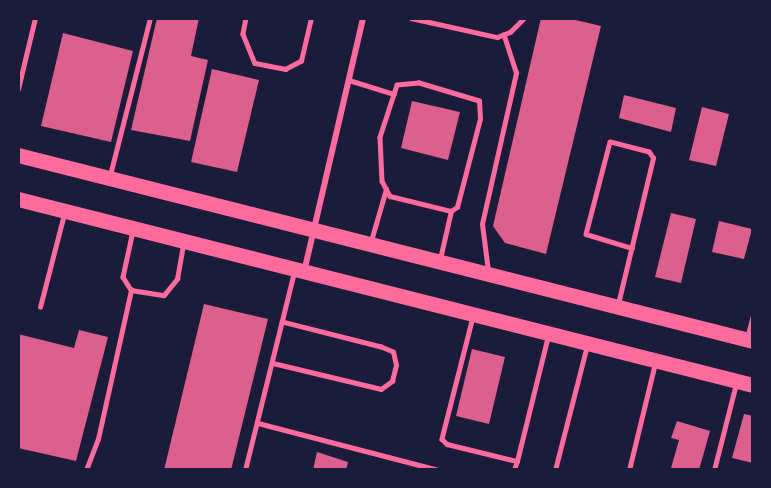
<!DOCTYPE html>
<html>
<head>
<meta charset="utf-8">
<style>
	body { margin:0 }
	#map { position:relative; width:771px; height:488px; overflow:hidden; background:#1b1b3a; font-family:"Fira Sans Condensed",sans-serif }
	div>[style] { position:absolute }
	.building>* { inset:0; background:#dd5f8e }
	.service>* { height:4.5px; margin:-2.25px; padding:0 2.25px; transform-origin:2.25px; border-radius:2.25px; background:#ff6b9d }
	.minor>* { height:6px; margin:-3px; padding:0 3px; transform-origin:3px; border-radius:3px; background:#ff6b9d }
	.primary>* { height:15px; margin:-7.5px; padding:0 7.5px; transform-origin:7.5px; border-radius:7.5px; background:#ff6b9d }
	span { translate:-50% -50%; white-space:nowrap; text-align:center; line-height:1.15; -webkit-text-stroke:5px #1b1b3a; paint-order:stroke }
	.frame { position:absolute; inset:0; border:20px solid #1b1b3a; pointer-events:none }
</style>
</head>
<body>
<div id="map">
	<div class="building">
		<div style="clip-path:polygon(157px 18px,199px 18px,191px 56px,208px 60px,190px 141px,131px 130px)"></div>
		<div style="clip-path:polygon(541px 18px,567px 18px,601px 26px,546px 254px,505px 243px,493px 226px)"></div>
		<div style="clip-path:polygon(63px 33px,133px 51px,111px 142px,41px 126px)"></div>
		<div style="clip-path:polygon(212px 69px,259px 80px,237px 172px,191px 162px)"></div>
		<div style="clip-path:polygon(624px 95px,676px 108px,671px 132px,619px 118px)"></div>
		<div style="clip-path:polygon(412px 101px,460px 112px,448px 160px,401px 148px)"></div>
		<div style="clip-path:polygon(702px 107px,729px 114px,716px 166px,689px 160px)"></div>
		<div style="clip-path:polygon(671px 213px,696px 219px,681px 283px,655px 277px)"></div>
		<div style="clip-path:polygon(719px 221px,752px 229px,744px 259px,712px 252px)"></div>
		<div style="clip-path:polygon(204px 304px,268px 319px,231px 470px,164px 470px)"></div>
		<div style="clip-path:polygon(79px 330px,108px 337px,76px 461px,18px 448px,18px 334px,74px 348px)"></div>
		<div style="clip-path:polygon(472px 349px,505px 357px,489px 424px,456px 416px)"></div>
		<div style="clip-path:polygon(744px 414px,753px 416px,753px 463px,732px 458px)"></div>
		<div style="clip-path:polygon(677px 421px,710px 431px,699px 470px,671px 468px,679px 440px,671px 438px)"></div>
		<div style="clip-path:polygon(317px 452px,348px 462px,346px 470px,313px 470px)"></div>
	</div>
	<div class="service">
		<div style="left:246px;top:18px;width:16px;rotate:101deg"></div>
		<div style="left:243px;top:34px;width:31px;rotate:68deg"></div>
		<div style="left:255px;top:63px;width:31px;rotate:11deg"></div>
		<div style="left:285px;top:69px;width:18px;rotate:-27deg"></div>
		<div style="left:301px;top:61px;width:44px;rotate:-76.9deg"></div>
		<div style="left:411px;top:18px;width:88px;rotate:12.5deg"></div>
		<div style="left:497px;top:37px;width:14px;rotate:-21deg"></div>
		<div style="left:510px;top:32px;width:20px;rotate:-45deg"></div>
		<div style="left:349px;top:80px;width:47px;rotate:17.3deg"></div>
		<div style="left:18px;top:89px;width:73px;rotate:-76.5deg"></div>
		<div style="left:110px;top:175px;width:162px;rotate:-75.7deg"></div>
		<div style="left:133px;top:231px;width:47px;rotate:102.3deg"></div>
		<div style="left:123px;top:277px;width:15px;rotate:58deg"></div>
		<div style="left:131px;top:290px;width:33px;rotate:9deg"></div>
		<div style="left:164px;top:295px;width:21px;rotate:-51deg"></div>
		<div style="left:177px;top:279px;width:36px;rotate:-80deg"></div>
		<div style="left:371px;top:241px;width:54px;rotate:-73.9deg"></div>
		<div style="left:440px;top:259px;width:49px;rotate:-77.1deg"></div>
		<div style="left:451px;top:211px;width:7px;rotate:-34deg"></div>
		<div style="left:457px;top:207px;width:91px;rotate:-75.4deg"></div>
		<div style="left:480px;top:119px;width:18px;rotate:-93deg"></div>
		<div style="left:479px;top:101px;width:63px;rotate:-163.3deg"></div>
		<div style="left:419px;top:83px;width:22px;rotate:175deg"></div>
		<div style="left:397px;top:85px;width:55px;rotate:108.1deg"></div>
		<div style="left:380px;top:137px;width:44px;rotate:87.4deg"></div>
		<div style="left:382px;top:181px;width:17px;rotate:62deg"></div>
		<div style="left:390px;top:196px;width:63px;rotate:13.8deg"></div>
		<div style="left:488px;top:271px;width:47px;rotate:-97.3deg"></div>
		<div style="left:482px;top:224px;width:155px;rotate:-77.3deg"></div>
		<div style="left:516px;top:73px;width:40px;rotate:-108deg"></div>
		<div style="left:618px;top:304px;width:150px;rotate:-76.5deg"></div>
		<div style="left:653px;top:158px;width:7px;rotate:-124deg"></div>
		<div style="left:649px;top:152px;width:40px;rotate:-165.6deg"></div>
		<div style="left:610px;top:142px;width:95px;rotate:104.6deg"></div>
		<div style="left:586px;top:234px;width:48px;rotate:16.9deg"></div>
		<div style="left:40px;top:307px;width:96px;rotate:-75.5deg"></div>
		<div style="left:473px;top:317px;width:126px;rotate:104.3deg"></div>
		<div style="left:442px;top:439px;width:7px;rotate:45deg"></div>
		<div style="left:447px;top:444px;width:72px;rotate:13.7deg"></div>
		<div style="left:517px;top:461px;width:129px;rotate:-76.1deg"></div>
		<div style="left:747px;top:338px;width:24px;rotate:-75deg"></div>
		<div style="left:273px;top:363px;width:111px;rotate:13.5deg"></div>
		<div style="left:381px;top:389px;width:14px;rotate:-36deg"></div>
		<div style="left:392px;top:381px;width:16px;rotate:-76deg"></div>
		<div style="left:396px;top:365px;width:13px;rotate:-103deg"></div>
		<div style="left:393px;top:352px;width:13px;rotate:-157deg"></div>
		<div style="left:381px;top:347px;width:102px;rotate:-165.8deg"></div>
		<div style="left:258px;top:423px;width:186px;rotate:14.6deg"></div>
		<div style="left:86px;top:470px;width:33px;rotate:-69deg"></div>
		<div style="left:98px;top:439px;width:153px;rotate:-77.5deg"></div>
		<div style="left:245px;top:470px;width:204px;rotate:-76.1deg"></div>
		<div style="left:514px;top:470px;width:9px;rotate:-72deg"></div>
		<div style="left:555px;top:470px;width:129px;rotate:-75.6deg"></div>
		<div style="left:629px;top:470px;width:110px;rotate:-76.3deg"></div>
		<div style="left:714px;top:470px;width:89px;rotate:-75.7deg"></div>
	</div>
	<div class="minor">
		<div style="left:304px;top:272px;width:261px;rotate:-76.9deg"></div>
	</div>
	<div class="primary">
		<div style="left:18px;top:155px;width:758px;rotate:14.2deg"></div>
		<div style="left:18px;top:199px;width:758px;rotate:14.2deg"></div>
	</div>
	<div class="frame"></div>
</div>
</body>
</html>
